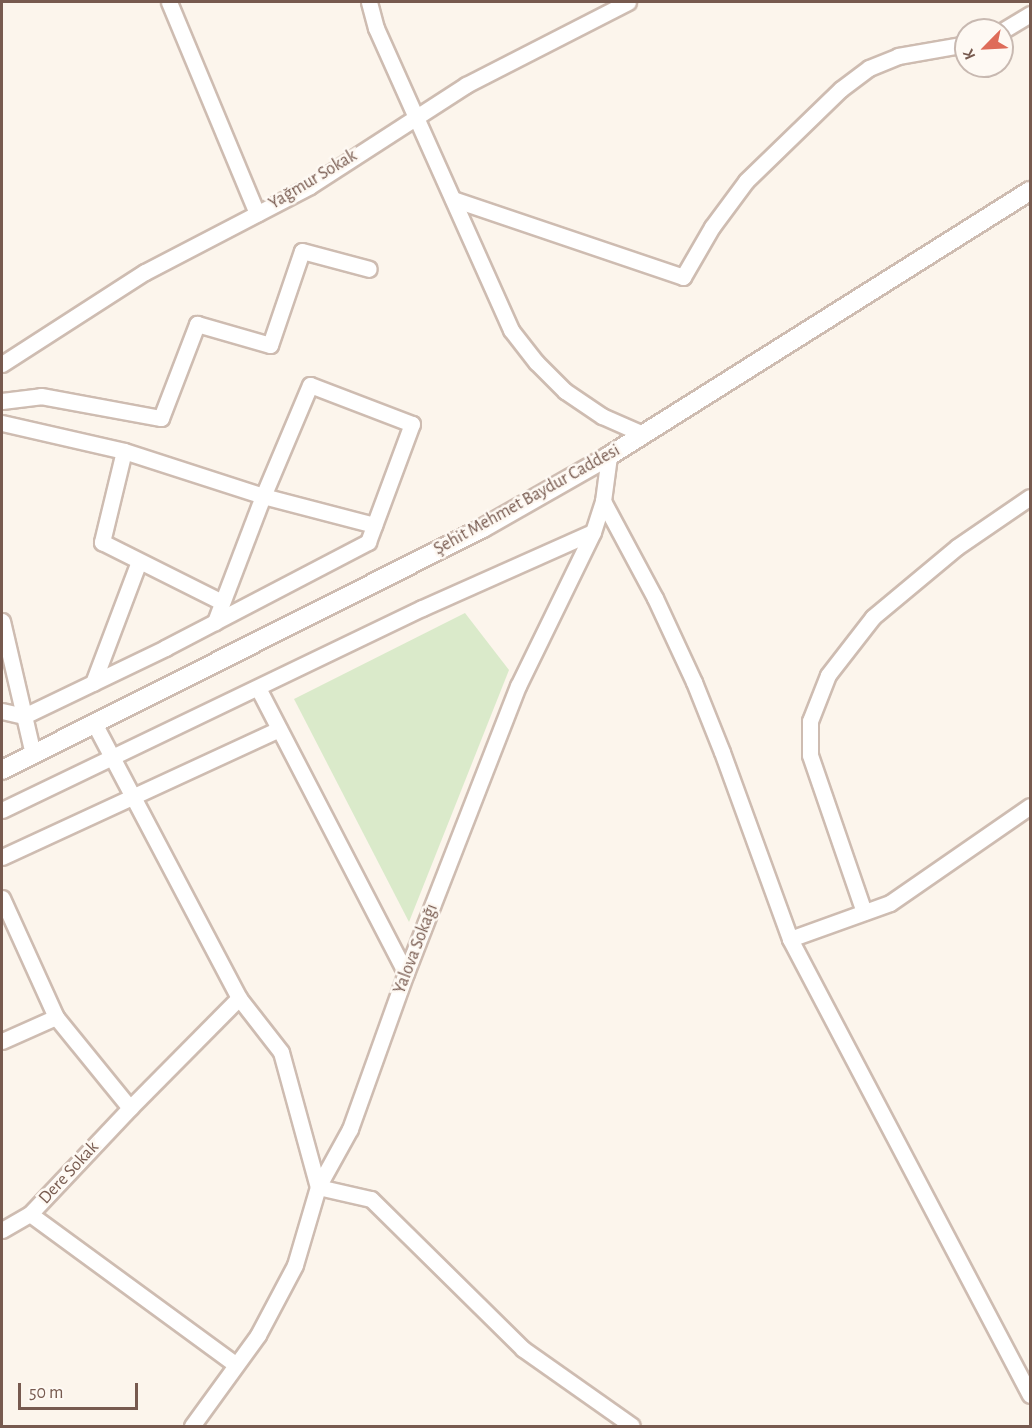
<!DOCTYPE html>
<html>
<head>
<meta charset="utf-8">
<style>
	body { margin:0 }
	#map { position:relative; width:1032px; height:1428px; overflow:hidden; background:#fcf5ec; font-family:"Alegreya Sans",sans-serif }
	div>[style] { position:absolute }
	.green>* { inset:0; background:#daeaca }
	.roads { filter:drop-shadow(2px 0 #cebcb1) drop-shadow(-2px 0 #cebcb1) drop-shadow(0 2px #cebcb1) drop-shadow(0 -2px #cebcb1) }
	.minor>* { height:15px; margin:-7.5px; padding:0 7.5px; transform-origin:7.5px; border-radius:7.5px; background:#fff }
	.tertiary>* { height:18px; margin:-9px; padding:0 9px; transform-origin:9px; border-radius:9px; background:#fff }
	span { translate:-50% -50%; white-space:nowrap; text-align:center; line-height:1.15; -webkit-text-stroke:5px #fef9f3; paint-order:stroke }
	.street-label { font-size:18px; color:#775a4f }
	.frame { position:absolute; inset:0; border:3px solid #775a4f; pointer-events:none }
	.north { position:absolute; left:954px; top:18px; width:60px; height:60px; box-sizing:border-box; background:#fef9f3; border:2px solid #c8b9b1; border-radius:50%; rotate:246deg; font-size:16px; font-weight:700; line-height:24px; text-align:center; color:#775a4f }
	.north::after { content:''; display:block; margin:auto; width:21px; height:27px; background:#de6c59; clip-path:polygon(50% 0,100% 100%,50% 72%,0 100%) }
	.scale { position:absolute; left:18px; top:1383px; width:120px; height:27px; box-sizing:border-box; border:3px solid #775a4f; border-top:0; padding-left:8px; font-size:18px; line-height:21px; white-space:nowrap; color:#775a4f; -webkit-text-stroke:4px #fef9f3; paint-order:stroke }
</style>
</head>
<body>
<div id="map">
	<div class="green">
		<div style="clip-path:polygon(465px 613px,509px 670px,409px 922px,294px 699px)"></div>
	</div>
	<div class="roads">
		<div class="minor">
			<div style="left:169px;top:2px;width:229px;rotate:67.4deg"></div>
			<div style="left:369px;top:2px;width:27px;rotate:75deg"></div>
			<div style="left:376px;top:28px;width:331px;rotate:65.9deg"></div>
			<div style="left:511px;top:330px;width:41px;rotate:52deg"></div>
			<div style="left:536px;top:362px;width:41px;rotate:45deg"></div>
			<div style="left:565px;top:391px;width:45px;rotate:34deg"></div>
			<div style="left:602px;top:416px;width:45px;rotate:23.7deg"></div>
			<div style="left:1002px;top:31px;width:33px;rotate:-31deg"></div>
			<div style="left:453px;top:199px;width:243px;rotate:18.7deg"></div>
			<div style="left:683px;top:277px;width:58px;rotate:-59.9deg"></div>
			<div style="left:712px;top:227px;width:57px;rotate:-53.5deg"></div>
			<div style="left:746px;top:181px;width:132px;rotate:-44.1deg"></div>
			<div style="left:841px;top:89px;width:35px;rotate:-37deg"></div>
			<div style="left:869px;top:68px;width:31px;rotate:-22deg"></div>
			<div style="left:898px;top:56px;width:69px;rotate:-10deg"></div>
			<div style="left:2px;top:364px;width:170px;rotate:-32.8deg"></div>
			<div style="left:145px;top:272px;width:186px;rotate:-27.5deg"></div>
			<div style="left:310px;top:186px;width:186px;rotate:-32.9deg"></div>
			<div style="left:466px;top:85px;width:182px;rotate:-27.1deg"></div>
			<div style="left:2px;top:401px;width:39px;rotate:-7deg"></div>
			<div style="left:41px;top:396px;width:122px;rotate:10.4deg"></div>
			<div style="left:161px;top:418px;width:101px;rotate:-69deg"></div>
			<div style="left:197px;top:324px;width:76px;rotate:16deg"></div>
			<div style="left:270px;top:345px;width:99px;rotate:-71.2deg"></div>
			<div style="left:302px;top:251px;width:69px;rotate:15deg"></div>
			<div style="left:2px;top:423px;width:125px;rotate:12.9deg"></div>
			<div style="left:124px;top:451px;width:146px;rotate:17.9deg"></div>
			<div style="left:263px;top:496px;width:115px;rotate:14.6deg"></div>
			<div style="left:124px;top:451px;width:94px;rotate:103.6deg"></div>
			<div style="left:102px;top:542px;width:134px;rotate:26.6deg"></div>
			<div style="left:603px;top:501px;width:110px;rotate:61.8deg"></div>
			<div style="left:655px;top:598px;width:93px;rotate:65.1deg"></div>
			<div style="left:694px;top:682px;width:75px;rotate:68.2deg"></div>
			<div style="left:722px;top:752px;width:199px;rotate:70deg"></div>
			<div style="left:790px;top:939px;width:515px;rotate:62.24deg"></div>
			<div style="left:2px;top:621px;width:137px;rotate:76.9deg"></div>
			<div style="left:93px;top:683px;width:130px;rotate:-69.3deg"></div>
			<div style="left:258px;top:688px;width:321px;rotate:62.6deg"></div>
			<div style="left:2px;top:711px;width:23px;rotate:13deg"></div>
			<div style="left:24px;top:716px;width:157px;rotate:-25.7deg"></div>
			<div style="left:165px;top:648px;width:56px;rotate:-27.5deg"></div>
			<div style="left:215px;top:622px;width:173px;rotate:-27.6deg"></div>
			<div style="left:368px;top:542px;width:126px;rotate:-69.6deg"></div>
			<div style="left:412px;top:424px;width:109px;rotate:-159.1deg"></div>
			<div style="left:310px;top:385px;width:121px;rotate:112.9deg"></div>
			<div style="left:263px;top:496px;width:135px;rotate:110.9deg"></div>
			<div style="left:94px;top:723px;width:311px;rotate:62.2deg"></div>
			<div style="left:239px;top:998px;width:68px;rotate:52.1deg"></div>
			<div style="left:281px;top:1052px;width:140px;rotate:74.7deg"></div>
			<div style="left:318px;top:1187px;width:54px;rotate:12.8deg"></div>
			<div style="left:371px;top:1199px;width:214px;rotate:44.6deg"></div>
			<div style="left:523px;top:1349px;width:133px;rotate:35.2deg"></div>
			<div style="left:2px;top:810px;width:466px;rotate:-25.7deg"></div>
			<div style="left:422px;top:608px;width:187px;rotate:-24deg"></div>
			<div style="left:2px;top:857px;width:305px;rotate:-24.8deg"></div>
			<div style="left:2px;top:898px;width:131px;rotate:65.6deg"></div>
			<div style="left:56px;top:1017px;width:59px;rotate:156deg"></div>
			<div style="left:864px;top:912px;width:166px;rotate:-109deg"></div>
			<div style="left:810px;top:755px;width:34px;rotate:-90deg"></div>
			<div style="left:810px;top:721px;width:49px;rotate:-68.6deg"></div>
			<div style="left:828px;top:675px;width:73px;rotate:-52.2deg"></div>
			<div style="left:873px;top:617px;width:109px;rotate:-39.8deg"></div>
			<div style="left:957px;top:547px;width:88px;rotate:-34.4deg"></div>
			<div style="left:790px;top:939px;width:106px;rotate:-19.8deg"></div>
			<div style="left:890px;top:903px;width:170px;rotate:-34.7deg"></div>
			<div style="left:56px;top:1017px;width:117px;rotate:50.9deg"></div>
			<div style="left:30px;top:1214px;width:255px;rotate:36.2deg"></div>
			<div style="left:2px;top:1230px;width:32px;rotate:-30deg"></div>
			<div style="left:30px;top:1214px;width:146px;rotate:-46.7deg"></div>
			<div style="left:130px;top:1108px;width:155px;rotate:-45.3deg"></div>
			<div style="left:192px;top:1426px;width:112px;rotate:-54deg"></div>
			<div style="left:258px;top:1335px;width:79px;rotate:-62.1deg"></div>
			<div style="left:295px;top:1265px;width:81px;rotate:-73.6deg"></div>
			<div style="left:318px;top:1187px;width:66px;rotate:-61.1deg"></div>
			<div style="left:350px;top:1129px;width:166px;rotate:-70.3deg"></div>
			<div style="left:406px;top:973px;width:308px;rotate:-68.7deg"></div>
			<div style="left:518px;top:686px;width:171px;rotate:-64deg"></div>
			<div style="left:593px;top:532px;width:33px;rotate:-72deg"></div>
			<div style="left:603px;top:501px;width:45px;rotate:-82.4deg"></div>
		</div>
		<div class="tertiary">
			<div style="left:2px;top:770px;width:538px;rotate:-26.71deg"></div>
			<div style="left:483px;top:528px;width:145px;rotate:-29.7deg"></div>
			<div style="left:609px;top:456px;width:497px;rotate:-32.2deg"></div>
		</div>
	</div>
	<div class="street-label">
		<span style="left:313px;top:180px;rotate:-31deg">Yağmur Sokak</span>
		<span style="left:527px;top:500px;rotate:-29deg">Şehit Mehmet Baydur Caddesi</span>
		<span style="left:416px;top:949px;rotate:-69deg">Yalova Sokağı</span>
		<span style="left:69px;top:1173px;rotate:-47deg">Dere Sokak</span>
	</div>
	<div class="frame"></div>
	<div class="north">K</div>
	<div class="scale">50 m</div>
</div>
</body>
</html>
